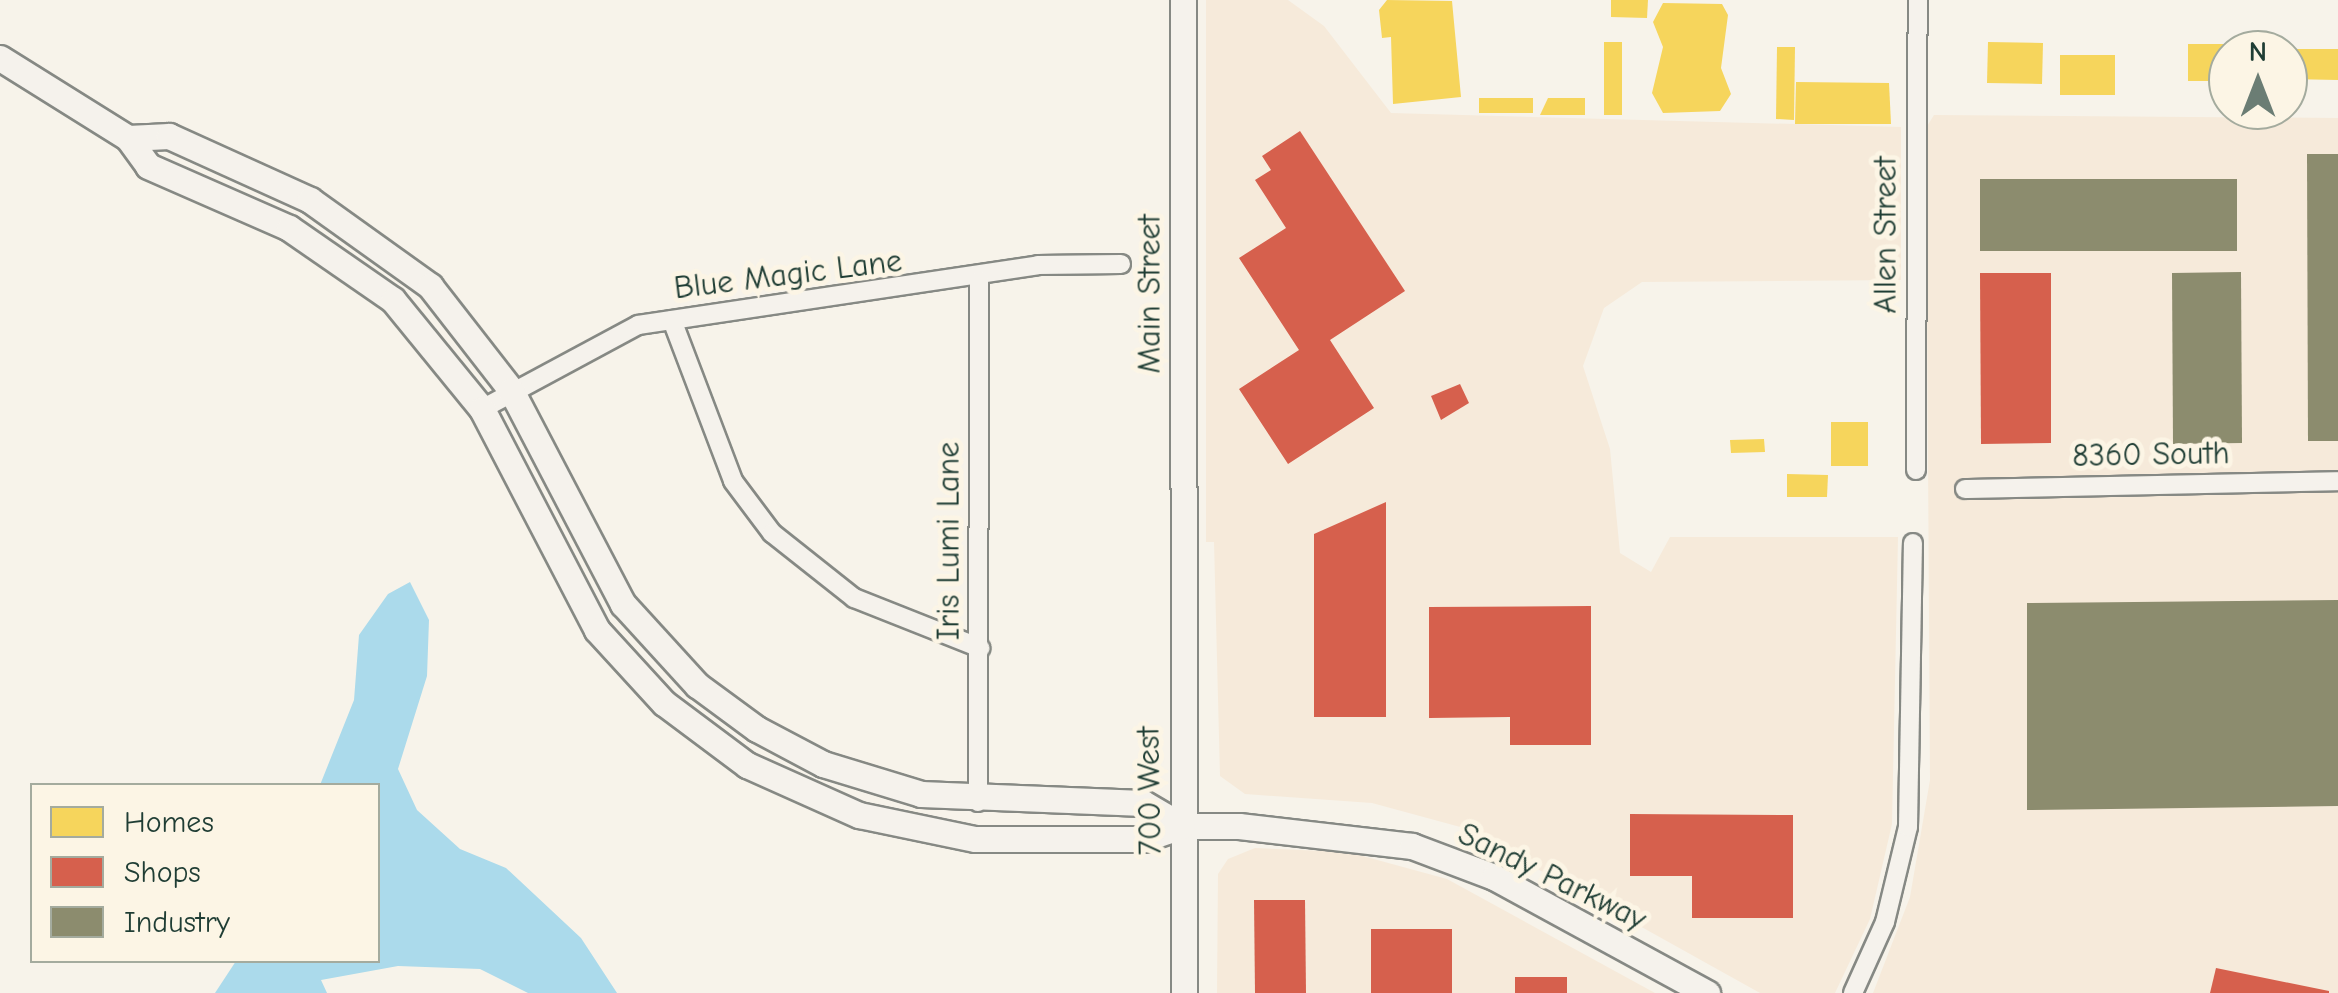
<!DOCTYPE html>
<html>
<head>
<meta charset="utf-8">
<style>
	body { margin:0 }
	#map { position:relative; width:2338px; height:993px; overflow:hidden; background:#f7f3ea; font-family:"Comic Neue",sans-serif }
	div>[style] { position:absolute }
	.built>* { inset:0; background:#f6eada }
	.water>* { inset:0; background:#abdaeb }
	.homes>* { inset:0; background:#f6d55c }
	.shops>* { inset:0; background:#d6604d }
	.industry>* { inset:0; background:#8c8c6e }
	.roads { filter:drop-shadow(2px 0 #868984) drop-shadow(-2px 0 #868984) drop-shadow(0 2px #868984) drop-shadow(0 -2px #868984) }
	.street>* { height:18px; margin:-9px; padding:0 9px; transform-origin:9px; border-radius:9px; background:#f5f2ec }
	.secondary>* { height:25px; margin:-12.5px; padding:0 12.5px; transform-origin:12.5px; border-radius:12.5px; background:#f5f2ec }
	span { translate:-50% -50%; white-space:nowrap; text-align:center; line-height:1.15; -webkit-text-stroke:10px #fcf5e5; paint-order:stroke }
	.street-label { font-size:32px; color:#1f3d34 }
	.legend { position:absolute; left:30px; top:783px; width:350px; height:180px; box-sizing:border-box; background:#fcf5e5; border:2px solid #a4ab9e; margin:0; padding:12px 18px; list-style:none; font-size:30px; color:#1f3d34 }
	.legend li { display:flex; align-items:center; gap:20px; height:50px }
	.legend b { width:50px; border:2px solid #a4ab9e }
	.north { position:absolute; left:2208px; top:30px; width:100px; height:100px; box-sizing:border-box; background:#fcf5e5; border:2px solid #a4ab9e; border-radius:50%; rotate:0deg; font-size:28px; font-weight:700; line-height:40px; text-align:center; color:#1f3d34 }
	.north::after { content:''; display:block; margin:auto; width:35px; height:45px; background:#6b7d74; clip-path:polygon(50% 0,100% 100%,50% 72%,0 100%) }
</style>
</head>
<body>
<div id="map">
	<div class="built">
		<div style="clip-path:polygon(1206px 0,1288px 0,1324px 26px,1391px 113px,1901px 127px,1901px 280px,1642px 282px,1604px 308px,1583px 366px,1610px 449px,1620px 553px,1651px 572px,1670px 537px,1898px 537px,1892px 824px,1870px 919px,1835px 993px,1760px 993px,1464px 828px,1372px 803px,1245px 794px,1220px 776px,1214px 542px,1206px 542px)"></div>
		<div style="clip-path:polygon(1934px 115px,2338px 118px,2338px 993px,1873px 993px,1910px 897px,1930px 780px,1926px 128px)"></div>
		<div style="clip-path:polygon(1255px 848px,1348px 852px,1447px 879px,1655px 993px,1217px 993px,1218px 874px,1228px 859px)"></div>
	</div>
	<div class="water">
		<div style="clip-path:polygon(410px 582px,429px 620px,427px 676px,398px 769px,417px 810px,460px 849px,506px 868px,581px 938px,617px 993px,528px 993px,480px 969px,398px 966px,321px 980px,327px 993px,215px 993px,236px 961px,378px 960px,378px 786px,320px 785px,354px 700px,359px 635px,388px 594px)"></div>
	</div>
	<div class="homes">
		<div style="clip-path:polygon(1387px 0,1452px 1px,1461px 97px,1393px 104px,1391px 37px,1382px 38px,1379px 10px)"></div>
		<div style="clip-path:polygon(1611px 0,1648px 0,1647px 18px,1611px 17px)"></div>
		<div style="clip-path:polygon(1663px 3px,1722px 4px,1728px 15px,1721px 68px,1731px 94px,1720px 111px,1663px 113px,1652px 93px,1663px 47px,1653px 22px)"></div>
		<div style="clip-path:polygon(1604px 42px,1622px 42px,1622px 115px,1604px 115px)"></div>
		<div style="clip-path:polygon(1988px 42px,2043px 43px,2042px 84px,1987px 83px)"></div>
		<div style="clip-path:polygon(2188px 44px,2247px 44px,2247px 50px,2228px 50px,2228px 81px,2188px 81px)"></div>
		<div style="clip-path:polygon(1777px 47px,1795px 47px,1794px 120px,1776px 119px)"></div>
		<div style="clip-path:polygon(2288px 49px,2338px 49px,2338px 80px,2288px 79px)"></div>
		<div style="clip-path:polygon(2060px 55px,2115px 55px,2115px 95px,2060px 95px)"></div>
		<div style="clip-path:polygon(1796px 82px,1889px 83px,1891px 124px,1795px 124px)"></div>
		<div style="clip-path:polygon(1479px 98px,1533px 98px,1533px 113px,1479px 113px)"></div>
		<div style="clip-path:polygon(1548px 98px,1585px 98px,1585px 115px,1540px 115px)"></div>
		<div style="clip-path:polygon(1831px 422px,1868px 422px,1868px 466px,1831px 466px)"></div>
		<div style="clip-path:polygon(1764px 439px,1765px 452px,1731px 453px,1730px 440px)"></div>
		<div style="clip-path:polygon(1787px 474px,1828px 475px,1827px 497px,1787px 497px)"></div>
	</div>
	<div class="shops">
		<div style="clip-path:polygon(1300px 131px,1405px 291px,1330px 340px,1374px 408px,1288px 464px,1239px 389px,1299px 350px,1239px 258px,1286px 228px,1255px 180px,1271px 170px,1262px 156px)"></div>
		<div style="clip-path:polygon(1980px 273px,2051px 273px,2051px 443px,1981px 444px)"></div>
		<div style="clip-path:polygon(1460px 384px,1469px 403px,1441px 420px,1431px 396px)"></div>
		<div style="clip-path:polygon(1386px 502px,1386px 717px,1314px 717px,1314px 534px)"></div>
		<div style="clip-path:polygon(1591px 606px,1591px 745px,1510px 745px,1510px 717px,1429px 718px,1429px 607px)"></div>
		<div style="clip-path:polygon(1630px 814px,1793px 815px,1793px 918px,1692px 918px,1692px 876px,1630px 876px)"></div>
		<div style="clip-path:polygon(1254px 900px,1305px 900px,1306px 993px,1255px 993px)"></div>
		<div style="clip-path:polygon(1371px 929px,1452px 929px,1452px 993px,1371px 993px)"></div>
		<div style="clip-path:polygon(2216px 968px,2329px 991px,2329px 993px,2210px 993px)"></div>
		<div style="clip-path:polygon(1515px 977px,1567px 977px,1567px 993px,1515px 993px)"></div>
	</div>
	<div class="industry">
		<div style="clip-path:polygon(2307px 154px,2338px 154px,2338px 441px,2308px 441px)"></div>
		<div style="clip-path:polygon(1980px 179px,2237px 179px,2237px 251px,1980px 251px)"></div>
		<div style="clip-path:polygon(2241px 272px,2242px 443px,2173px 444px,2172px 273px)"></div>
		<div style="clip-path:polygon(2338px 600px,2338px 806px,2027px 810px,2027px 603px)"></div>
	</div>
	<div class="roads">
		<div class="street">
			<div style="left:672px;top:320px;width:172px;rotate:69.2deg"></div>
			<div style="left:733px;top:481px;width:65px;rotate:53.1deg"></div>
			<div style="left:772px;top:533px;width:105px;rotate:38.4deg"></div>
			<div style="left:854px;top:598px;width:136px;rotate:21.6deg"></div>
			<div style="left:482px;top:409px;width:177px;rotate:-28.3deg"></div>
			<div style="left:638px;top:325px;width:404px;rotate:-8.5deg"></div>
			<div style="left:1038px;top:265px;width:83px;rotate:-0.7deg"></div>
			<div style="left:1916px;top:470px;width:470px;rotate:-89.8deg"></div>
			<div style="left:1965px;top:489px;width:373px;rotate:-1.2deg"></div>
			<div style="left:978px;top:802px;width:522px;rotate:-89.89deg"></div>
			<div style="left:1853px;top:993px;width:78px;rotate:-65.7deg"></div>
			<div style="left:1885px;top:922px;width:98px;rotate:-76.4deg"></div>
			<div style="left:1908px;top:827px;width:284px;rotate:-89deg"></div>
		</div>
		<div class="secondary">
			<div style="left:1183px;top:0;width:993px;rotate:89.94deg"></div>
			<div style="left:0;top:58px;width:151px;rotate:32deg"></div>
			<div style="left:128px;top:138px;width:34px;rotate:54deg"></div>
			<div style="left:148px;top:166px;width:154px;rotate:23.7deg"></div>
			<div style="left:289px;top:228px;width:126px;rotate:34.7deg"></div>
			<div style="left:393px;top:300px;width:141px;rotate:50.8deg"></div>
			<div style="left:482px;top:409px;width:249px;rotate:62.5deg"></div>
			<div style="left:597px;top:630px;width:99px;rotate:47.5deg"></div>
			<div style="left:664px;top:703px;width:104px;rotate:36.8deg"></div>
			<div style="left:747px;top:765px;width:123px;rotate:24.1deg"></div>
			<div style="left:859px;top:815px;width:118px;rotate:11.7deg"></div>
			<div style="left:975px;top:839px;width:169px"></div>
			<div style="left:1144px;top:839px;width:40px;rotate:-18.9deg"></div>
			<div style="left:1182px;top:826px;width:57px"></div>
			<div style="left:1239px;top:826px;width:174px;rotate:6.6deg"></div>
			<div style="left:1412px;top:846px;width:88px;rotate:20.7deg"></div>
			<div style="left:1494px;top:877px;width:243px;rotate:28.6deg"></div>
			<div style="left:128px;top:138px;width:41px;rotate:-2.8deg"></div>
			<div style="left:169px;top:136px;width:155px;rotate:24.4deg"></div>
			<div style="left:310px;top:200px;width:148px;rotate:35.6deg"></div>
			<div style="left:430px;top:286px;width:132px;rotate:52.1deg"></div>
			<div style="left:511px;top:390px;width:242px;rotate:62.4deg"></div>
			<div style="left:623px;top:604px;width:110px;rotate:47.6deg"></div>
			<div style="left:697px;top:685px;width:74px;rotate:36.3deg"></div>
			<div style="left:757px;top:729px;width:75px;rotate:27.9deg"></div>
			<div style="left:823px;top:764px;width:102px;rotate:17deg"></div>
			<div style="left:921px;top:794px;width:222px;rotate:2.3deg"></div>
			<div style="left:1143px;top:803px;width:45px;rotate:30.5deg"></div>
		</div>
	</div>
	<div class="street-label">
		<span style="left:1886px;top:235px;rotate:-90deg">Allen Street</span>
		<span style="left:788px;top:275px;rotate:-7deg">Blue Magic Lane</span>
		<span style="left:1150px;top:294px;rotate:-90deg">Main Street</span>
		<span style="left:2151px;top:455px;rotate:-1deg">8360 South</span>
		<span style="left:949px;top:541px;rotate:-90deg">Iris Lumi Lane</span>
		<span style="left:1150px;top:791px;rotate:-91deg">700 West</span>
		<span style="left:1552px;top:877px;rotate:26deg">Sandy Parkway</span>
	</div>
	<ul class="legend">
	<li><b style="height:28px;background:#f6d55c"></b>Homes</li>
	<li><b style="height:28px;background:#d6604d"></b>Shops</li>
	<li><b style="height:28px;background:#8c8c6e"></b>Industry</li>
	</ul>
	<div class="north">N</div>
</div>
</body>
</html>
